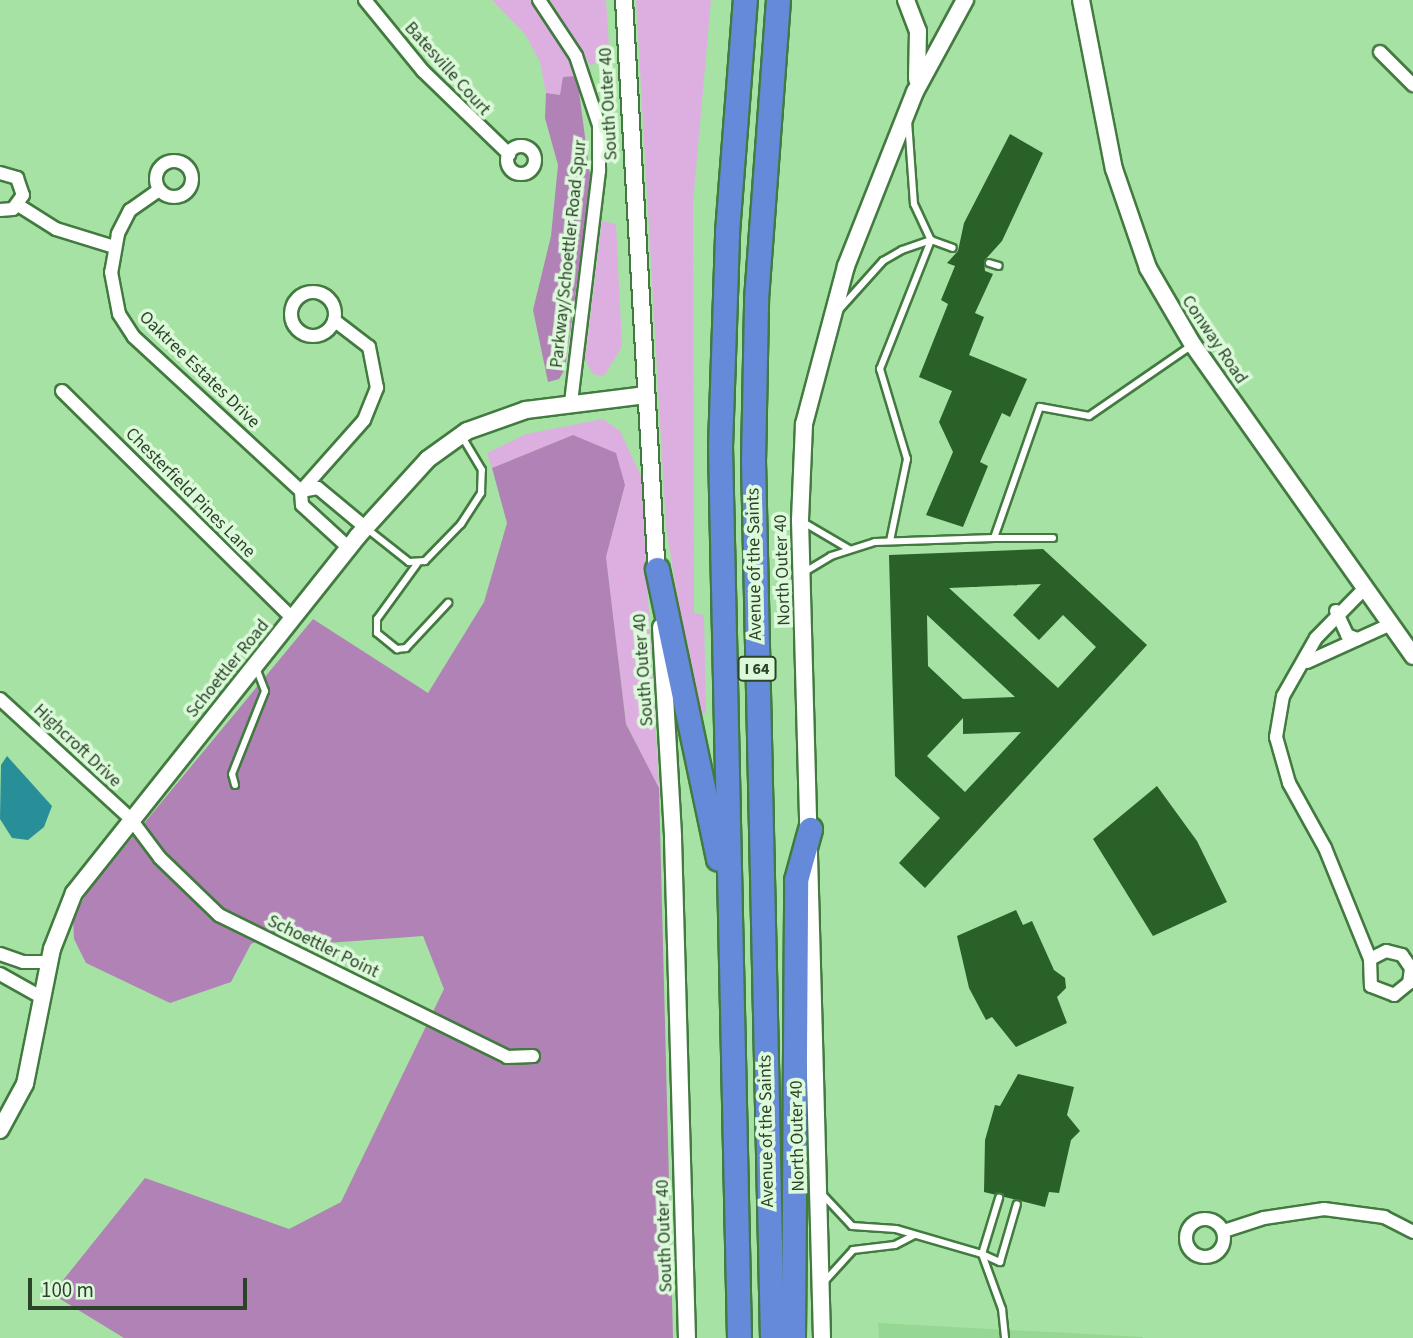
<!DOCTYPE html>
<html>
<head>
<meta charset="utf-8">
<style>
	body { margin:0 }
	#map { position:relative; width:1413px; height:1338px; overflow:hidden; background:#a6e2a3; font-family:"Source Sans 3",sans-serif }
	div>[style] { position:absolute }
	.built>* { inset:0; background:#96d893 }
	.green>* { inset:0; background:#ddafe1 }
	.forest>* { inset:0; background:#b182b6 }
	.water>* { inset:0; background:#288f98 }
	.building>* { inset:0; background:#296128 }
	.roads { filter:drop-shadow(2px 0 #427a40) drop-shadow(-2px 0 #427a40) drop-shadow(0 2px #427a40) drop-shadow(0 -2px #427a40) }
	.service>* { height:6px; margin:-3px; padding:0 3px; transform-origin:3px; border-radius:3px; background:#fff }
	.minor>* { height:12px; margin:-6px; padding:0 6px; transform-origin:6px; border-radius:6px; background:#fff }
	.minor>.ring { margin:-6px; padding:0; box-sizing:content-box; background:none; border:12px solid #fff; border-radius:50% }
	.tertiary>* { height:16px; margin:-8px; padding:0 8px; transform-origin:8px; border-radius:8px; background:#fff }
	.motorway>* { height:23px; margin:-11.5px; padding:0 11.5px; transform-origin:11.5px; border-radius:11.5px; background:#648ad9 }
	span { translate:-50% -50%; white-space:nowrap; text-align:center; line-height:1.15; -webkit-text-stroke:7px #dcfada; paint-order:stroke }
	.shield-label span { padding:2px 5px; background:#dcfada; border:2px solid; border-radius:5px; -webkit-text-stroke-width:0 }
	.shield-label { font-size:16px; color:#2a4329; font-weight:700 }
	.street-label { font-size:18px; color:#2a4329 }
	.scale { position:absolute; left:28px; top:1278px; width:219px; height:32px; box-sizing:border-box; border:4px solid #2a4329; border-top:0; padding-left:9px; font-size:21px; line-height:24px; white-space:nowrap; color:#2a4329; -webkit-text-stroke:5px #dcfada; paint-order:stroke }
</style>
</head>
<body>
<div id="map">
	<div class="built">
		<div style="clip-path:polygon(878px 1323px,1143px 1337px,1143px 1338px,879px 1338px)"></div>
	</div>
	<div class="green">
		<div style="clip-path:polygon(492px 0,530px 0,537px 7px,577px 76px,560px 95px,546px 93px,540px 62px,525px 34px)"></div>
		<div style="clip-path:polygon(550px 0,606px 0,610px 61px,590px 65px)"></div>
		<div style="clip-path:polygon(636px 0,711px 0,693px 203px,694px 613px,704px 615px,706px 713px,697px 716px,666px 527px)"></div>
		<div style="clip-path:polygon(602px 221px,616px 224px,622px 347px,604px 376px,593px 374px,585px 360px)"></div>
		<div style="clip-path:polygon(603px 419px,620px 431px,641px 476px,659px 788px,626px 724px,606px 557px,625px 485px,573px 435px,492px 468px,487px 453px,526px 434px)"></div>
	</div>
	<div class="forest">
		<div style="clip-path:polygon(577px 76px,591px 183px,565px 369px,559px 379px,548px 382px,533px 310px,551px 236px,558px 165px,545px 118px,546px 93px,560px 95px,563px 77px)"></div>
		<div style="clip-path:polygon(573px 435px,616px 453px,625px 485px,606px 557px,626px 724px,659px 788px,673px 1338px,124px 1338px,52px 1294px,145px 1178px,289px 1229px,341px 1202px,444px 989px,423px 936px,313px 944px,283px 929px,251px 944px,231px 982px,170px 1003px,86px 963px,74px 939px,73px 918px,88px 891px,313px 619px,428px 693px,484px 602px,507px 523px,492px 468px)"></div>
	</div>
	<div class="water">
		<div style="clip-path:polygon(7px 756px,52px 806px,44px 827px,28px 840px,12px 838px,0 819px,1px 765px)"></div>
	</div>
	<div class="building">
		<div style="clip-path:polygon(1010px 134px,1043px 153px,1002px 241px,984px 261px,985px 271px,993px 274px,975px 313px,984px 317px,969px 355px,1027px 379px,1010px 417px,1002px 413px,980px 462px,988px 466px,963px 527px,926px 515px,953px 452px,939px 422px,952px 391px,919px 377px,948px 304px,941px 300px,955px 266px,947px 263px,958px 251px,964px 223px)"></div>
		<div style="clip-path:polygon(evenodd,1043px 549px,1147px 645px,925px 888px,899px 863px,940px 818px,895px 776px,889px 555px,1043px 549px,1041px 584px,1013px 615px,1039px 640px,1063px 615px,1096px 647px,1058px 688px,949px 588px,1041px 584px,1043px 549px,927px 615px,1015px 697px,963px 699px,928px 666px,927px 615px,1043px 549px,963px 718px,963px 734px,1021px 732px,965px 792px,927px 756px,963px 718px)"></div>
		<div style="clip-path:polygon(1157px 786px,1197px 841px,1227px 902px,1153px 936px,1093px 839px)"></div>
		<div style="clip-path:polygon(1016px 910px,1023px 925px,1032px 921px,1054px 970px,1065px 978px,1066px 988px,1057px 997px,1067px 1023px,1016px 1047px,992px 1017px,986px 1020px,969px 988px,957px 936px)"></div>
		<div style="clip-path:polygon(1018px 1074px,1074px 1087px,1067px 1115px,1080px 1131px,1071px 1140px,1059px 1193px,1049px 1192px,1045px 1207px,984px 1192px,985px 1140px,995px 1105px,1000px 1106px)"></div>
	</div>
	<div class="roads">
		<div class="service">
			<div style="left:908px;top:121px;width:83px;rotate:85.9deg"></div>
			<div style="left:914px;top:204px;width:40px;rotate:65deg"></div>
			<div style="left:989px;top:263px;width:10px;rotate:17deg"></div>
			<div style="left:839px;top:310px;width:66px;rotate:-48.1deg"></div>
			<div style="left:883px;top:261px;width:22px;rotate:-30deg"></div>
			<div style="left:902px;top:250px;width:31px;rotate:-19deg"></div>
			<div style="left:931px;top:240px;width:23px;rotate:20deg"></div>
			<div style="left:803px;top:522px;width:53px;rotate:30.4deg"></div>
			<div style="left:366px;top:528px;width:55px;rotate:38.3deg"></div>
			<div style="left:409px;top:562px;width:16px;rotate:-4deg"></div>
			<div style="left:425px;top:561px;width:52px;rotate:-45.8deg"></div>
			<div style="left:461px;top:524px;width:37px;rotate:-57deg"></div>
			<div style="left:481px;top:493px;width:23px;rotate:-88deg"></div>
			<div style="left:482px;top:470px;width:39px;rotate:-121deg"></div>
			<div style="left:1053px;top:538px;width:59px;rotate:180deg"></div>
			<div style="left:994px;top:538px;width:139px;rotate:-70.7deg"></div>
			<div style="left:1040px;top:407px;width:50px;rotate:10.4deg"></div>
			<div style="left:1089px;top:416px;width:124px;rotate:-34.5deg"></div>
			<div style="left:890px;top:541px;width:84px;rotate:-78.3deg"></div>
			<div style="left:907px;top:459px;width:94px;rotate:-106.7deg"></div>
			<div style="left:880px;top:369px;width:139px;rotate:-68.4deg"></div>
			<div style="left:417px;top:564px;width:68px;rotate:126deg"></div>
			<div style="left:377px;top:619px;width:14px;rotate:90deg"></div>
			<div style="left:377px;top:633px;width:26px;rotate:39deg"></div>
			<div style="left:397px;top:649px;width:9px;rotate:-6deg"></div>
			<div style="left:406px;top:648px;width:62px;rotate:-47deg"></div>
			<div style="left:803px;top:573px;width:33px;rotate:-31deg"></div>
			<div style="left:831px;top:556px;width:46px;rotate:-17.7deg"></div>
			<div style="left:875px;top:542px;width:119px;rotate:-1.9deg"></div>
			<div style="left:235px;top:785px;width:11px;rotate:-105deg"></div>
			<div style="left:232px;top:774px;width:89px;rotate:-68.3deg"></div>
			<div style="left:265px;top:691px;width:26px;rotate:-111deg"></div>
			<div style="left:823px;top:1195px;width:42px;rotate:46.9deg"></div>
			<div style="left:852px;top:1226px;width:44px;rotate:3.9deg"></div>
			<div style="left:896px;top:1229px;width:90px;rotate:16.2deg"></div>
			<div style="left:982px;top:1254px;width:59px;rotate:-73.1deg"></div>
			<div style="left:982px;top:1254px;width:59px;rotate:70deg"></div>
			<div style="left:1002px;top:1309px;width:29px;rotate:84deg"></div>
			<div style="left:982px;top:1254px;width:20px;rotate:24deg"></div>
			<div style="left:1000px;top:1262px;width:60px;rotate:-73.7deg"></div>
			<div style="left:824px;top:1282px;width:43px;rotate:-47.8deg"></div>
			<div style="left:853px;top:1250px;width:42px;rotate:-6.8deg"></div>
			<div style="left:895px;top:1245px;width:20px;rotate:-27deg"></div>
		</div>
		<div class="minor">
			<div style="left:365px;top:0;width:92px;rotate:50.8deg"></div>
			<div style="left:423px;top:71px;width:120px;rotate:44deg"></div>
			<div style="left:539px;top:0;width:67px;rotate:56.5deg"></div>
			<div style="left:576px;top:56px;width:73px;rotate:71.6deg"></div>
			<div style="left:599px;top:125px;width:46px;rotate:90deg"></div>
			<div style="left:599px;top:171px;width:232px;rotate:96.9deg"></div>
			<div style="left:1380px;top:52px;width:47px;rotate:45deg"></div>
			<div class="ring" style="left:507px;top:146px;width:16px;height:16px"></div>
			<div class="ring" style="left:156px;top:161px;width:24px;height:24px"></div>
			<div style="left:0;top:173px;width:18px;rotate:16deg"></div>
			<div style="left:17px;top:178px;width:18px;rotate:71deg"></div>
			<div style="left:23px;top:195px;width:17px;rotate:126deg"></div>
			<div style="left:13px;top:209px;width:13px;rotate:176deg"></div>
			<div style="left:159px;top:190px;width:35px;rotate:145deg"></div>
			<div style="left:130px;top:210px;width:27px;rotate:117deg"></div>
			<div style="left:118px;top:234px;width:39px;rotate:100deg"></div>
			<div style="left:111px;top:272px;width:43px;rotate:79.2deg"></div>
			<div style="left:119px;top:314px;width:27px;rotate:57deg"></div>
			<div style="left:134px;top:337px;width:227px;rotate:42.7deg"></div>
			<div style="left:301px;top:491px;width:14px;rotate:86deg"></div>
			<div style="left:302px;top:505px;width:64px;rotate:42.5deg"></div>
			<div style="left:18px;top:205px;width:45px;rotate:32.3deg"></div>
			<div style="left:56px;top:229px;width:61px;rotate:17.2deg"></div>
			<div class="ring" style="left:291px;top:292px;width:32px;height:32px"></div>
			<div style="left:62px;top:391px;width:325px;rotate:44.6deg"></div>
			<div style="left:301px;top:491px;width:95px;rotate:-48.4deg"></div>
			<div style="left:364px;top:420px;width:35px;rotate:-68deg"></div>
			<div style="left:377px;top:388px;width:42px;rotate:-101deg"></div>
			<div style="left:369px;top:347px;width:44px;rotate:-142.4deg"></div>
			<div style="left:301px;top:491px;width:17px;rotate:-10deg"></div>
			<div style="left:318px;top:488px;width:62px;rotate:39.8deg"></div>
			<div style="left:1365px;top:588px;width:70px;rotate:134.4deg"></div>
			<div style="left:1316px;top:638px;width:67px;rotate:119.6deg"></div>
			<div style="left:1283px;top:696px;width:42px;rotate:99.7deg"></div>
			<div style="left:1276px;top:737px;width:48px;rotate:74.2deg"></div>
			<div style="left:1289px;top:783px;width:74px;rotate:61deg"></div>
			<div style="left:1325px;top:848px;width:120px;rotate:67.9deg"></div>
			<div style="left:1370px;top:959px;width:27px;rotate:88deg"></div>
			<div style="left:1371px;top:986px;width:25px;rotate:21deg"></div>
			<div style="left:1394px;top:995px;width:19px;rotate:-39deg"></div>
			<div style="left:1409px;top:983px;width:15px;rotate:-82deg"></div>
			<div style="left:1411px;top:968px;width:16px;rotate:-125deg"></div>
			<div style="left:1402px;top:955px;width:16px;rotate:-166deg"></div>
			<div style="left:1386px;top:951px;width:18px;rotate:153deg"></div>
			<div style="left:1336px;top:611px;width:26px;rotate:65deg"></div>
			<div style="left:1347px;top:635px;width:11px;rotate:22deg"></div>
			<div style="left:1307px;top:662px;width:92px;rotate:-24.3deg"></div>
			<div style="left:0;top:699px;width:176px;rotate:42.5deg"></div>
			<div style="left:130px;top:818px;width:50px;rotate:53.1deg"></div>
			<div style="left:160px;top:858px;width:82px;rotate:44deg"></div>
			<div style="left:219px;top:915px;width:321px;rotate:26.2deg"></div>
			<div style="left:507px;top:1057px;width:26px;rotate:-2deg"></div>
			<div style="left:0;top:954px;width:24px;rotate:19deg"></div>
			<div style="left:23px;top:962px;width:27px"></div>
			<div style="left:0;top:974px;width:49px;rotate:29.2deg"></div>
			<div class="ring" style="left:1186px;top:1219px;width:26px;height:26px"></div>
			<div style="left:1224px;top:1231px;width:42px;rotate:-18deg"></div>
			<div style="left:1264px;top:1218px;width:61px;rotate:-8.5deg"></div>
			<div style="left:1324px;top:1209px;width:61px;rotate:7.6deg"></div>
			<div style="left:1384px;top:1217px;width:33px;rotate:27deg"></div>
		</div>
		<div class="tertiary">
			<div style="left:624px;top:0;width:578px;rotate:86.73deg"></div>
			<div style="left:906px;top:0;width:33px;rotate:69deg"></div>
			<div style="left:918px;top:31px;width:48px;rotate:91.2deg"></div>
			<div style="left:1081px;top:0;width:172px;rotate:79deg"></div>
			<div style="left:1114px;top:169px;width:105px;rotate:71deg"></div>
			<div style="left:1148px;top:268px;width:89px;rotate:59.7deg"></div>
			<div style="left:1193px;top:345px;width:381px;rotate:54.7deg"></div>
			<div style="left:661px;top:627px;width:211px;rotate:86.7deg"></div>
			<div style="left:673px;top:838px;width:500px;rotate:88.4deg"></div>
			<div style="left:0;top:1130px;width:52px;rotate:-61.5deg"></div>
			<div style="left:25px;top:1084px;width:138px;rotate:-78.7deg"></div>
			<div style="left:52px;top:949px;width:60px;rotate:-68.6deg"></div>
			<div style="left:74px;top:893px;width:455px;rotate:-51.5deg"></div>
			<div style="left:357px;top:537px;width:105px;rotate:-47.7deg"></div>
			<div style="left:428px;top:459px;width:48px;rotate:-35.7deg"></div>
			<div style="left:467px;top:431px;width:63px;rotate:-19.6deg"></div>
			<div style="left:526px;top:410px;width:121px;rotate:-7.1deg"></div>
			<div style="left:822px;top:1338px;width:818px;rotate:-91.54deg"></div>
			<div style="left:800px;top:520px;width:96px;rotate:-87.6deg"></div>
			<div style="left:804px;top:424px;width:163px;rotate:-75.1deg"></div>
			<div style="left:846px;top:266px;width:187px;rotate:-68.4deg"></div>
			<div style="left:915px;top:92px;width:105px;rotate:-61.5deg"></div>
		</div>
		<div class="motorway">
			<div style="left:657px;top:569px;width:296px;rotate:78.1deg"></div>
			<div style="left:739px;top:1338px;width:891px;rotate:-91.22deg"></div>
			<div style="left:720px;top:447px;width:215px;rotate:-88.1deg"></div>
			<div style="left:727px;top:232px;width:233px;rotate:-85.6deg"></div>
			<div style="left:772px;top:1338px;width:876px;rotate:-91.24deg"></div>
			<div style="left:753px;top:462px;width:163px;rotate:-88.9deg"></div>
			<div style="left:756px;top:299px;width:300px;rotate:-85.8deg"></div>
			<div style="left:793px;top:1338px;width:458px;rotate:-89.6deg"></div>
			<div style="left:796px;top:880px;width:53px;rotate:-74.6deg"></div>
		</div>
	</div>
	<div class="shield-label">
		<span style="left:757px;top:669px">I 64</span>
	</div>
	<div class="street-label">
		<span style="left:447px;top:69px;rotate:48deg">Batesville Court</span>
		<span style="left:609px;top:104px;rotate:-93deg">South Outer 40</span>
		<span style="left:569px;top:254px;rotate:-84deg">Parkway/Schoettler Road Spur</span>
		<span style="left:1214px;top:340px;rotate:56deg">Conway Road</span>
		<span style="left:199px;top:370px;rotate:44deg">Oaktree Estates Drive</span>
		<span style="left:190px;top:493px;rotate:45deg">Chesterfield Pines Lane</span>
		<span style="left:755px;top:564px;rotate:-91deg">Avenue of the Saints</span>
		<span style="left:783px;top:570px;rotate:-92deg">North Outer 40</span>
		<span style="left:228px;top:669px;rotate:-51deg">Schoettler Road</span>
		<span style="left:644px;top:670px;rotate:-94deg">South Outer 40</span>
		<span style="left:77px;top:746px;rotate:43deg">Highcroft Drive</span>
		<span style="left:323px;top:947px;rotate:26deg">Schoettler Point</span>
		<span style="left:767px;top:1131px;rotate:-91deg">Avenue of the Saints</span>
		<span style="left:798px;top:1136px;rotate:-91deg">North Outer 40</span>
		<span style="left:665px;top:1236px;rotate:-92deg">South Outer 40</span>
	</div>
	<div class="scale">100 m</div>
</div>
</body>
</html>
